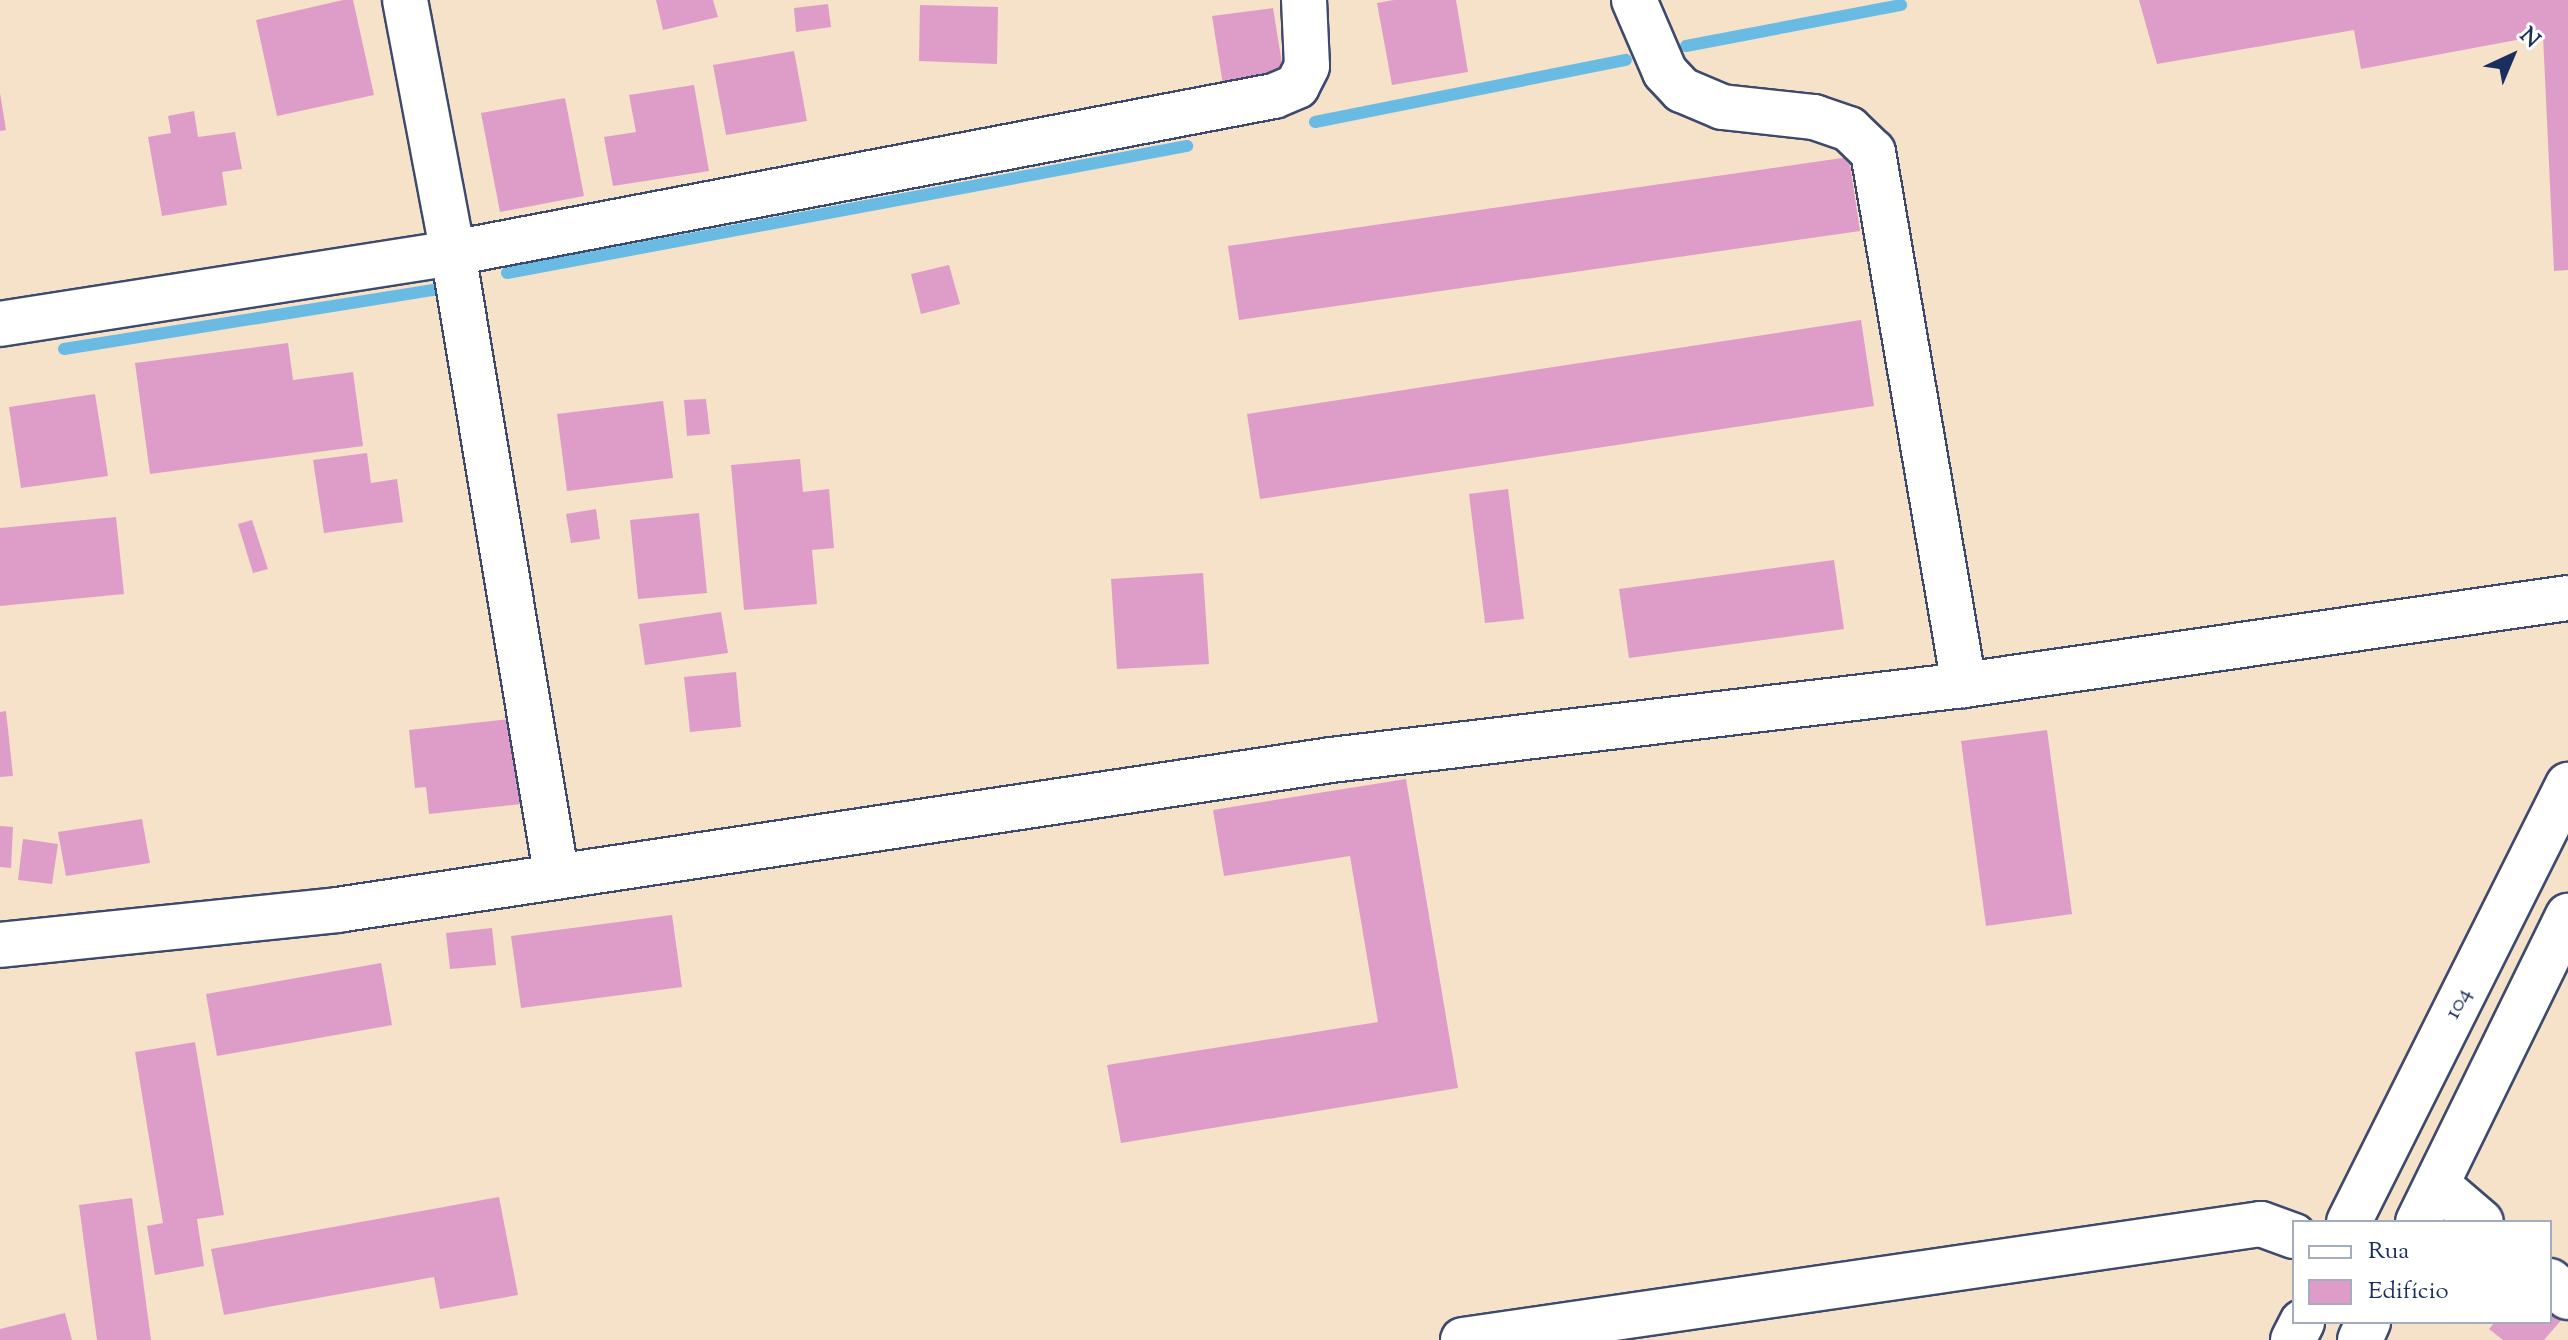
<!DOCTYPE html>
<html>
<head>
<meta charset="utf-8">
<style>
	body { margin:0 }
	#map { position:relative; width:2568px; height:1340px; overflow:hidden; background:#f6e1c9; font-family:"Sorts Mill Goudy",serif }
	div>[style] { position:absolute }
	.stream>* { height:12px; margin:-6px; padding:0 6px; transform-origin:6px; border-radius:6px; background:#69bbe4 }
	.building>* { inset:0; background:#de9dc9 }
	.roads { filter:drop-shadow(2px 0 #3c4a6e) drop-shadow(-2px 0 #3c4a6e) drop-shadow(0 2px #3c4a6e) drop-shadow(0 -2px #3c4a6e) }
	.minor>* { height:44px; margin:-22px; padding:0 22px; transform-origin:22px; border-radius:22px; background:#fff }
	.tertiary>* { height:44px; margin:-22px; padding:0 22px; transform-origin:22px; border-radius:22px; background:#fff }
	span { translate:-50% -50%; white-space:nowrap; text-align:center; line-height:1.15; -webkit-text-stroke:6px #fff; paint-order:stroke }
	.street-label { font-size:24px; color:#1b2f5e }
	.legend { position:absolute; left:2292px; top:1220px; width:260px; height:104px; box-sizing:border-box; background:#fff; border:2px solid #a4acbf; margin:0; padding:10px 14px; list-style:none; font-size:24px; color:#1b2f5e }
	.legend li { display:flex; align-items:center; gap:16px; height:40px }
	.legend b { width:40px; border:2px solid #a4acbf }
	.north { position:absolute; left:2472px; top:16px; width:80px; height:80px; -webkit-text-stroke:6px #fff; paint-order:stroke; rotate:44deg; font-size:22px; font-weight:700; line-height:32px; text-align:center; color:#1b2f5e }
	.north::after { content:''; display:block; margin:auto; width:28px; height:36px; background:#1b2f5e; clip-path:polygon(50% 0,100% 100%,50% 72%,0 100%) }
</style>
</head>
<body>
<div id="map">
	<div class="stream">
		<div style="left:1686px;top:46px;width:219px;rotate:-10.8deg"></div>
		<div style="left:1315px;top:122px;width:317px;rotate:-11.3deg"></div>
		<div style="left:507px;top:273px;width:692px;rotate:-10.58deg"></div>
		<div style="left:64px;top:349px;width:379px;rotate:-9.1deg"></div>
	</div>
	<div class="building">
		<div style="clip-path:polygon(343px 0,353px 0,374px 95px,277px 116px,256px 20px)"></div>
		<div style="clip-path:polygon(656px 0,713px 0,718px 17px,663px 30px)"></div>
		<div style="clip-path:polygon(1394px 0,1456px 0,1468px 72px,1392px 85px,1377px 3px)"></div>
		<div style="clip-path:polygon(2139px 0,2568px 0,2568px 270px,2554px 271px,2543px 35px,2361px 69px,2354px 30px,2157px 64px)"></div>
		<div style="clip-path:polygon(828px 4px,831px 27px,796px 32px,794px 8px)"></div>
		<div style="clip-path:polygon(920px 5px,998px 7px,997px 64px,919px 61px)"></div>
		<div style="clip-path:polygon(1273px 8px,1284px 76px,1223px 85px,1212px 16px)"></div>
		<div style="clip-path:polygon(794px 51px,807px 121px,726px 135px,713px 65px)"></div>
		<div style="clip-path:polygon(694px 85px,709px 171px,613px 186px,604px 137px,636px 132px,629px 95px)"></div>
		<div style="clip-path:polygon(0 93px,6px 130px,0 131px)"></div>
		<div style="clip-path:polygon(565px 98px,584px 196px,500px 212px,481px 113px)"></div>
		<div style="clip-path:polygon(194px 111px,198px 137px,235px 132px,242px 169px,222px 172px,227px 205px,162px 216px,148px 137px,171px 133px,168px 116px)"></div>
		<div style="clip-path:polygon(1849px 157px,1860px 231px,1239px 320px,1228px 246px)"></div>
		<div style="clip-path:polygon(949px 265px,960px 304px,921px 314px,911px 274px)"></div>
		<div style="clip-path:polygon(1861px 320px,1874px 406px,1260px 499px,1247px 414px)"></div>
		<div style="clip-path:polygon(288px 343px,293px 380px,353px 372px,363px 446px,150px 474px,135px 363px)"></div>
		<div style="clip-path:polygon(95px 394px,108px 476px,21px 488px,9px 407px)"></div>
		<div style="clip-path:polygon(706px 399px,710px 434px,687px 436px,684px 400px)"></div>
		<div style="clip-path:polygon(663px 401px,673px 478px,567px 491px,557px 414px)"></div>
		<div style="clip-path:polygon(367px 453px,371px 483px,397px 479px,403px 522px,324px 533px,313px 460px)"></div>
		<div style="clip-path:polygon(800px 459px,803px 492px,829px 489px,834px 548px,812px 550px,817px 604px,744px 610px,731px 465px)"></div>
		<div style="clip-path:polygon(1508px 489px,1524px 619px,1485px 623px,1469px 494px)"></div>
		<div style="clip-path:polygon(596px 509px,600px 539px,571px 543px,566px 514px)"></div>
		<div style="clip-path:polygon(699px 513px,707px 593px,638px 599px,630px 520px)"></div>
		<div style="clip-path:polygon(116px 517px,124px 594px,0 606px,0 528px)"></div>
		<div style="clip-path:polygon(252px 520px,268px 569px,253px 573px,238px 524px)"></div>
		<div style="clip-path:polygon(1834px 560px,1844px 629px,1629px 658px,1619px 589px)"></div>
		<div style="clip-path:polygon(1203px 573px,1209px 664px,1117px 669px,1111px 579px)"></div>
		<div style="clip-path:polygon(721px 612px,728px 653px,645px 665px,639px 624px)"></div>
		<div style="clip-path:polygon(736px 672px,741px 727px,690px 732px,684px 677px)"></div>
		<div style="clip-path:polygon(6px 711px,13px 776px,0 777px,0 712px)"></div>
		<div style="clip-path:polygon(511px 719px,521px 804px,429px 814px,426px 787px,415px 788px,409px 730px)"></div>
		<div style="clip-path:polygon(2047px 730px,2072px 914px,1986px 926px,1961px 741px)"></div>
		<div style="clip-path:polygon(1406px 779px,1458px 1088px,1121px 1143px,1107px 1065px,1378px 1022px,1350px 856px,1224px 876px,1213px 810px)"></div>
		<div style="clip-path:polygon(142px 819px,150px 863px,66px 876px,58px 832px)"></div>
		<div style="clip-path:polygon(0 826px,13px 827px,11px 868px,0 867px)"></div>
		<div style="clip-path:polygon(23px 839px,58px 844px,52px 884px,18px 880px)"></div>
		<div style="clip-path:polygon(672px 915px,682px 987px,521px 1008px,511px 936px)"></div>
		<div style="clip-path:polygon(492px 928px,496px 965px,450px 969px,446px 933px)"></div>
		<div style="clip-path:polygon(381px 963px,392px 1025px,217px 1056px,206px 994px)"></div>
		<div style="clip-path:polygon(195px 1042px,224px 1215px,197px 1219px,204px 1266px,155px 1275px,147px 1226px,163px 1223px,135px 1052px)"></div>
		<div style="clip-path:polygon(499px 1197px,518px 1295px,440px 1309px,434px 1277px,224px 1315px,211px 1249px)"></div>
		<div style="clip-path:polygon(132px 1198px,151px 1340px,97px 1340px,79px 1205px)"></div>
		<div style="clip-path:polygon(2550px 1305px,2564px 1317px,2544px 1340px,2503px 1340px,2489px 1329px,2495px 1322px,2550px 1322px)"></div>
		<div style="clip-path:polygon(65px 1313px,72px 1340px,0 1340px,0 1329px)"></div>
	</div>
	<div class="roads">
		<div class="minor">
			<div style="left:405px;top:0;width:258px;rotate:79.3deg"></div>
			<div style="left:453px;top:253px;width:628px;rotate:80.57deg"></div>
			<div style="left:1634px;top:0;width:78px;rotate:66.7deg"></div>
			<div style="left:1665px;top:72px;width:25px;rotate:47deg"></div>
			<div style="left:1682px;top:90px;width:43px;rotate:23deg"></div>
			<div style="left:1722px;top:107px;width:93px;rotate:6.2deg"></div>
			<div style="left:1814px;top:117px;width:37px;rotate:19deg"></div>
			<div style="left:1849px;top:129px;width:33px;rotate:44deg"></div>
			<div style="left:1873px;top:152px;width:541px;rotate:80.31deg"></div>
			<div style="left:0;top:324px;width:459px;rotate:-8.9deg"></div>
			<div style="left:453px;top:253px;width:836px;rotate:-10.83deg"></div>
			<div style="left:1274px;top:96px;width:25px;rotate:-23deg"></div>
			<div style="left:1297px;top:86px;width:22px;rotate:-63deg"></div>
			<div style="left:1307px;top:66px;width:66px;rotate:-92.6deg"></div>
			<div style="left:0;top:945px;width:339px;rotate:-5.9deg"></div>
			<div style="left:337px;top:910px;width:1005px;rotate:-8.58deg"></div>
			<div style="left:1331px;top:760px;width:637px;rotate:-6.76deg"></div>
			<div style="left:1964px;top:685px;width:610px;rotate:-8.2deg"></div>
			<div style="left:2439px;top:1186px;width:55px;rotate:40.6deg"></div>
			<div style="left:2550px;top:1281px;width:24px;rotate:42deg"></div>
			<div style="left:1463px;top:1340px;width:806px;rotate:-8.27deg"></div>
			<div style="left:2261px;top:1224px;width:35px;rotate:20deg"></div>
		</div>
		<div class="tertiary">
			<div style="left:2349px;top:1222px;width:489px;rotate:-63.4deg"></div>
			<div style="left:2418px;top:1222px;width:341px;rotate:-63.9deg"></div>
			<div style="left:2293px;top:1340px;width:20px;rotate:-63deg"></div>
			<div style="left:2360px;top:1340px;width:20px;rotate:-66deg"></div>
		</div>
	</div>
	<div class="street-label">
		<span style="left:2459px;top:1004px;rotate:-63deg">104</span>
	</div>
	<ul class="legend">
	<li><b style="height:10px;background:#fff"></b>Rua</li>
	<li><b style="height:22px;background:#de9dc9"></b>Edifício</li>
	</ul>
	<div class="north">N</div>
</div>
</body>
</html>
